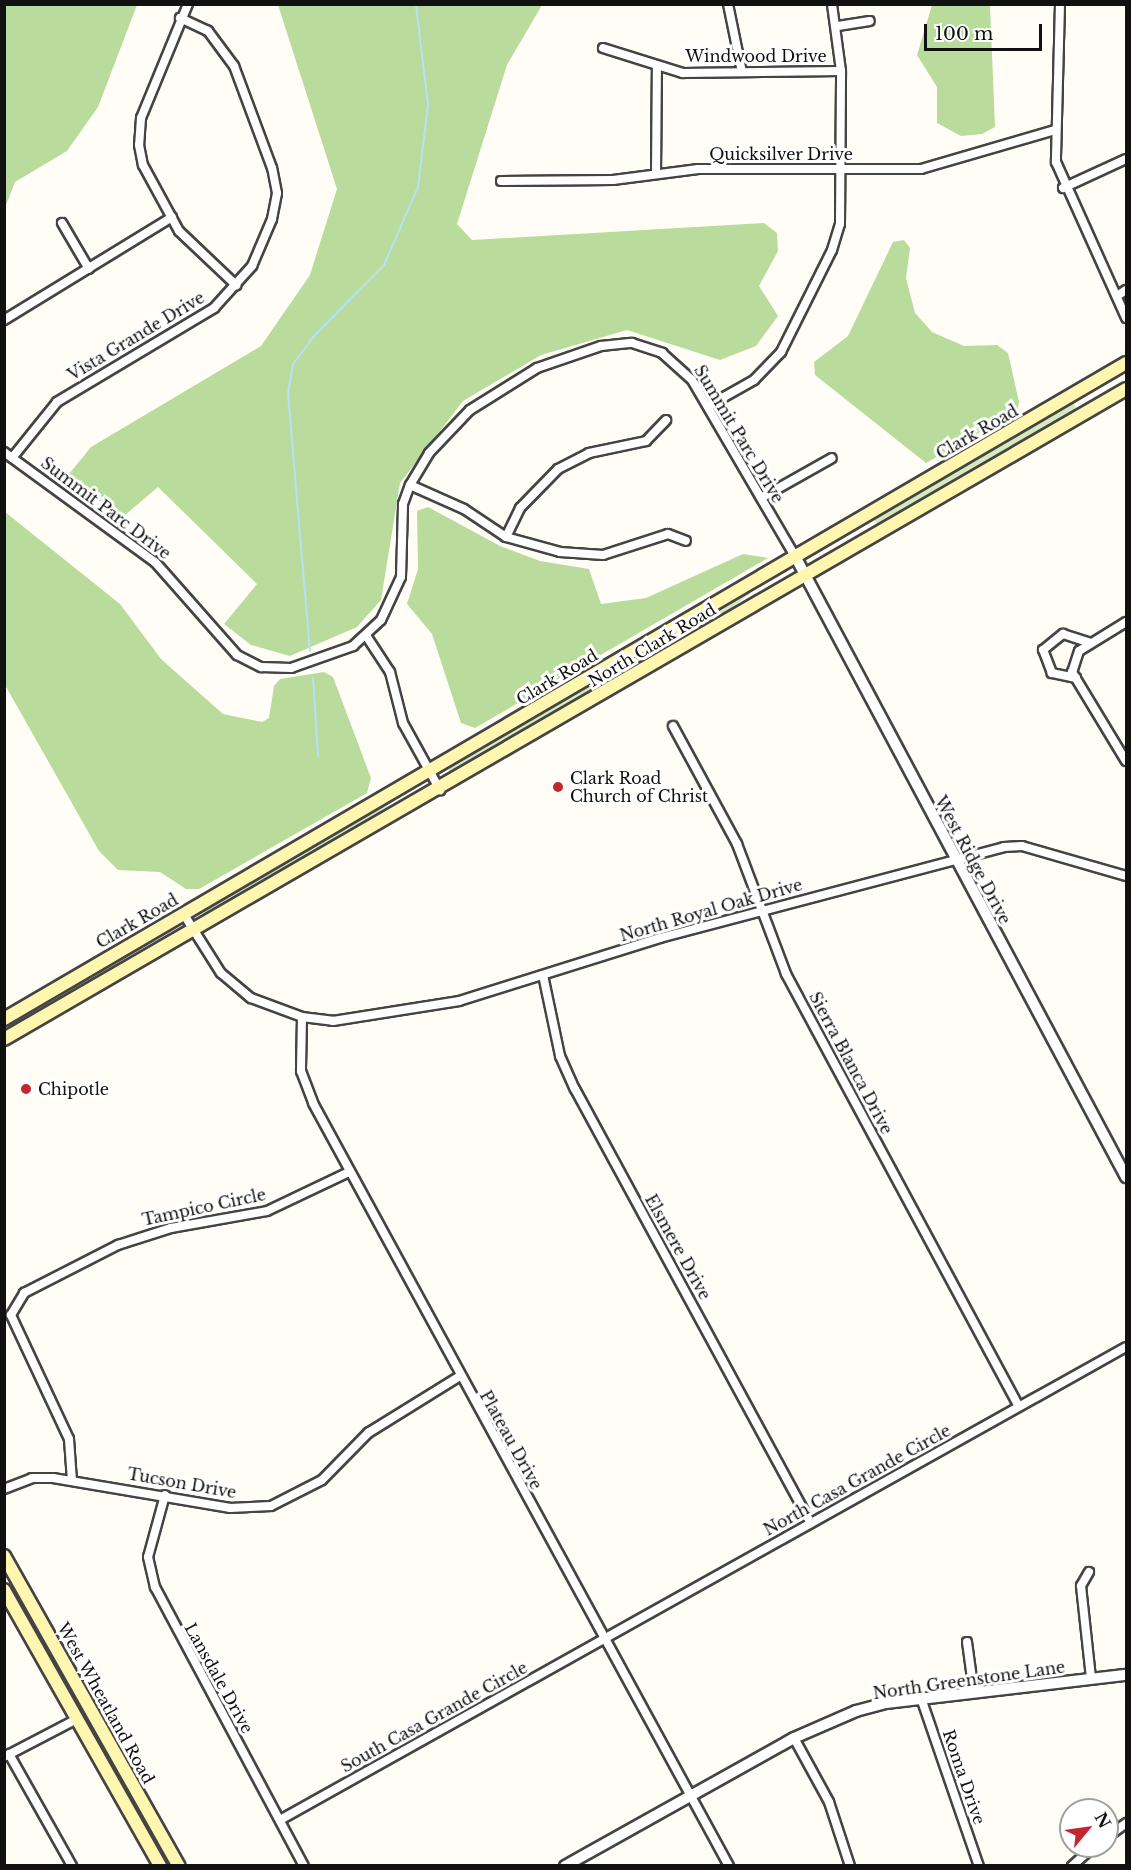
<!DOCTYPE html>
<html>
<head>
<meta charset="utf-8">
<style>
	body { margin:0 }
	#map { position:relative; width:1131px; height:1870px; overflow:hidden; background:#fffdf5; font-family:"Libre Baskerville",serif }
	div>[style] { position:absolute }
	.green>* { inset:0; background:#d5ebbd }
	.forest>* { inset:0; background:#b9dc9c }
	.stream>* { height:2px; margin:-1px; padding:0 1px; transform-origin:1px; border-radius:1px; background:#b9e0f7 }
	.roads { filter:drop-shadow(2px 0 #444) drop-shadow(-2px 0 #444) drop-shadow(0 2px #444) drop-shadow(0 -2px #444) }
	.minor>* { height:8px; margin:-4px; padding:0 4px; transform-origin:4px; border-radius:4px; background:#fff }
	.tertiary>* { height:10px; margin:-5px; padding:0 5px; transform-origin:5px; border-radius:5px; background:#fff }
	.secondary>* { height:12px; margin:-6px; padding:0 6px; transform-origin:6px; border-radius:6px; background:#fff6b0 }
	.dots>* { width:16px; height:16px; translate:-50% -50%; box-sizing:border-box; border:3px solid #fff; border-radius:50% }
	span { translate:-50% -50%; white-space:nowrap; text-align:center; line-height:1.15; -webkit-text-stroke:6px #fff; paint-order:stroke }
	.street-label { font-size:16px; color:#111 }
	.poi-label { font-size:16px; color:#111 }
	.left { translate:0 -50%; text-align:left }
	.frame { position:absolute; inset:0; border:6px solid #111; pointer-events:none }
	.north { position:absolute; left:1059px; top:1798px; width:60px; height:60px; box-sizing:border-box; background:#fff; border:2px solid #a0a0a0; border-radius:50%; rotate:61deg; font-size:16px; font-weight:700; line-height:24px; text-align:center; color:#111 }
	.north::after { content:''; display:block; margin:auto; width:21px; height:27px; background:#c4262e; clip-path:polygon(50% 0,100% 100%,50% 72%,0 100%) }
	.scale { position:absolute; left:924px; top:24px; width:118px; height:27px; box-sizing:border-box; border:3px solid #111; border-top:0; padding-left:8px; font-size:18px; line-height:21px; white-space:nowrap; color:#111; -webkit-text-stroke:4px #fff; paint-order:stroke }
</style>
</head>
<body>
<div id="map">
	<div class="green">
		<div style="clip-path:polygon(1073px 402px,1077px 410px,877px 524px,873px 517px)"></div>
		<div style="clip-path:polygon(748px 588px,751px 593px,725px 613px,450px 772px,447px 767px)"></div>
		<div style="clip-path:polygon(416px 784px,362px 825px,207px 915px,204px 912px,247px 882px)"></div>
		<div style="clip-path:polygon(174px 928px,81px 986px,5px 1030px,5px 1020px)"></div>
	</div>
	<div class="forest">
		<div style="clip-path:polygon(5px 4px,137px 5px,98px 107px,67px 151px,15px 182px,5px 208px)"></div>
		<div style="clip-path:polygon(278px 5px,542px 5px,507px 65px,457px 224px,472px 240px,764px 223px,777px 233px,778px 251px,759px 286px,778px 316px,756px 346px,720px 360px,627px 330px,541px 355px,463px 401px,400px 483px,381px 600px,357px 627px,290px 656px,251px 645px,224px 624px,257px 584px,158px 487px,124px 516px,65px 479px,91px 447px,261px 346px,310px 275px,337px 189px)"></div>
		<div style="clip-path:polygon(932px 5px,990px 5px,995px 127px,982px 134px,961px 136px,937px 123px,937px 87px,917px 55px)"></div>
		<div style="clip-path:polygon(904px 240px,910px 248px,906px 278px,915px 313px,932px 332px,964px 346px,997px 345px,1008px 353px,1019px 402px,1017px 412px,926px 463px,815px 375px,814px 362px,848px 336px,893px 242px)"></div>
		<div style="clip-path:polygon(428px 507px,500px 546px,540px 561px,589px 569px,601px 604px,646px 598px,743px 554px,768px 558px,475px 728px,461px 723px,432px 634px,407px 604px,418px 569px,417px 511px)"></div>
		<div style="clip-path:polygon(5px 512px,120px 604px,161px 659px,223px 714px,262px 722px,269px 718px,274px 686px,280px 679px,324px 672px,333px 677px,371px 778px,367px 793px,199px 889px,186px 889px,160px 872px,118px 870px,99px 851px,5px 685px)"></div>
	</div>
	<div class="stream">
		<div style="left:310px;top:651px;width:259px;rotate:-94.9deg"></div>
		<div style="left:288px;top:393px;width:29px;rotate:-80deg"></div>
		<div style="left:293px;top:364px;width:34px;rotate:-53deg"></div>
		<div style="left:313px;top:337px;width:101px;rotate:-45.4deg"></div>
		<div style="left:384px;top:265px;width:85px;rotate:-66.4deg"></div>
		<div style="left:418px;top:187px;width:83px;rotate:-83deg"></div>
		<div style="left:428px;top:105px;width:102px;rotate:-96.8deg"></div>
		<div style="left:313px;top:678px;width:78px;rotate:86.3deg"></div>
	</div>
	<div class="roads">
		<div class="minor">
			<div style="left:188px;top:4px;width:123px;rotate:112.4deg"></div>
			<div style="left:141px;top:118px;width:27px;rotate:94deg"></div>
			<div style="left:139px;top:145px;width:20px;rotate:79deg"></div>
			<div style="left:143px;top:165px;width:75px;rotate:61.4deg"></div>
			<div style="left:179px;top:231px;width:79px;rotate:43.5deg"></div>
			<div style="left:728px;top:4px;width:69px;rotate:78.4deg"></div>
			<div style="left:1060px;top:4px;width:158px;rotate:91.5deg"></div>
			<div style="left:1056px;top:162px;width:171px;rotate:65.8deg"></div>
			<div style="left:838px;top:26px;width:32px;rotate:-9deg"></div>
			<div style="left:603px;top:48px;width:84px;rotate:17.4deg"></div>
			<div style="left:683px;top:73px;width:158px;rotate:-0.7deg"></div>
			<div style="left:656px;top:173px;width:106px;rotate:-89.5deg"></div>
			<div style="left:501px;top:181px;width:112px;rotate:-0.5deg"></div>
			<div style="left:613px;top:180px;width:86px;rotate:-7.4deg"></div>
			<div style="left:698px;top:169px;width:223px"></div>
			<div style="left:921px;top:169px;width:140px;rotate:-16.2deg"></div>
			<div style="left:1063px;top:188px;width:69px;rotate:-24.7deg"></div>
			<div style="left:62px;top:223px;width:53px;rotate:59.6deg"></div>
			<div style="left:1117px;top:296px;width:11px;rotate:-34deg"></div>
			<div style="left:4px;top:320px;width:197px;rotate:-31.5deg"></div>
			<div style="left:708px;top:406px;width:53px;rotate:-29.5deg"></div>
			<div style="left:754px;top:380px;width:39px;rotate:-46deg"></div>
			<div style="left:781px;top:352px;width:114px;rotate:-63.4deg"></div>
			<div style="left:832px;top:250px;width:27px;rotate:-73deg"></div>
			<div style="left:840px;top:224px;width:153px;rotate:-89.6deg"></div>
			<div style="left:841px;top:71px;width:68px;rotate:-97.7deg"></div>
			<div style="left:4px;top:452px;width:187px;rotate:36.1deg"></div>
			<div style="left:155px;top:562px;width:124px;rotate:48.6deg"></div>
			<div style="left:237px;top:655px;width:27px;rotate:27deg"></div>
			<div style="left:261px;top:667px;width:30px;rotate:2deg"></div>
			<div style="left:291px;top:668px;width:66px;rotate:-19.5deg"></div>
			<div style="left:353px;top:646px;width:38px;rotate:-43deg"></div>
			<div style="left:381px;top:620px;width:47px;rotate:-65.1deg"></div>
			<div style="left:401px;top:577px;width:73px;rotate:-88.4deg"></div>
			<div style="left:403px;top:504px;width:20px;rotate:-70deg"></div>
			<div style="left:410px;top:485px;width:37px;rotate:-59deg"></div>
			<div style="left:429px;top:453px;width:59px;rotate:-46.4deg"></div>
			<div style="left:470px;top:410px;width:79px;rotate:-32.1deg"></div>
			<div style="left:537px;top:368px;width:68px;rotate:-19deg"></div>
			<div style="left:601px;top:346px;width:31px;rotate:-6deg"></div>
			<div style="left:632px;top:343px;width:32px;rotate:18deg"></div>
			<div style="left:662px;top:353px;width:40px;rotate:42deg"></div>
			<div style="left:692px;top:380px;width:204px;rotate:59.7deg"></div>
			<div style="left:12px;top:458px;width:72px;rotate:-51.2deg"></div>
			<div style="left:57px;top:402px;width:183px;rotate:-30.9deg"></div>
			<div style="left:214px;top:308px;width:57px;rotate:-47.9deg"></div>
			<div style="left:252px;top:266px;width:51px;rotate:-66.9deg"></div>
			<div style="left:272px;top:219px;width:26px;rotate:-79deg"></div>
			<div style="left:277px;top:193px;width:25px;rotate:-101deg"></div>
			<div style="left:272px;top:168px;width:109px;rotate:-110.4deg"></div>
			<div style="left:234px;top:66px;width:44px;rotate:-126.6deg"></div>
			<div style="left:208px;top:31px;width:31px;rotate:-155deg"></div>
			<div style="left:410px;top:485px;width:59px;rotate:24deg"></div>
			<div style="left:464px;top:509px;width:50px;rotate:33.7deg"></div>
			<div style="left:506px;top:537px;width:56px;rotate:15.5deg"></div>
			<div style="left:560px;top:552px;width:43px;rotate:4deg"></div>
			<div style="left:603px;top:555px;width:68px;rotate:-17.9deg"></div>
			<div style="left:668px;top:534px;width:19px;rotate:21deg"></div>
			<div style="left:761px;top:498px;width:81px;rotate:-29.4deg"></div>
			<div style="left:506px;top:537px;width:32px;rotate:-64deg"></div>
			<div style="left:520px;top:508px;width:54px;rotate:-45.7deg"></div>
			<div style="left:558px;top:469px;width:35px;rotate:-27deg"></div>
			<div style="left:589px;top:453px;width:58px;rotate:-11.9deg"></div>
			<div style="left:646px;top:441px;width:29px;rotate:-46deg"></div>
			<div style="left:1126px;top:622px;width:55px;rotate:148.3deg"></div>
			<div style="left:1079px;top:651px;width:22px;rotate:108deg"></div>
			<div style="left:1072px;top:672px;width:104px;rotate:58.8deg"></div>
			<div style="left:367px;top:637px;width:42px;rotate:56.7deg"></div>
			<div style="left:390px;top:672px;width:53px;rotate:75.7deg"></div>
			<div style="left:403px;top:723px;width:77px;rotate:61.1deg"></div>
			<div style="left:1076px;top:678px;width:25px;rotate:-168deg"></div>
			<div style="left:1052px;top:673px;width:25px;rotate:-111deg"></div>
			<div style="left:1043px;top:650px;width:26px;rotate:-39deg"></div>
			<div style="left:1063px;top:634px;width:28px;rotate:18deg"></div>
			<div style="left:673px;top:726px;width:134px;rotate:61.5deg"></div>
			<div style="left:737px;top:844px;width:139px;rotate:69.3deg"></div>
			<div style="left:786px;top:974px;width:491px;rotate:61.7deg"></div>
			<div style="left:183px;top:913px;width:71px;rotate:57.7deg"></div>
			<div style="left:221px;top:973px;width:39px;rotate:40deg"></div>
			<div style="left:251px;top:998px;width:54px;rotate:20.4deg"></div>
			<div style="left:302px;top:1017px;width:31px;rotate:7deg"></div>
			<div style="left:333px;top:1021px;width:128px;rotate:-9deg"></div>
			<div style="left:459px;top:1001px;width:211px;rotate:-17.4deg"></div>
			<div style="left:660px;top:938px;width:356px;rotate:-14.8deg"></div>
			<div style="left:1004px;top:847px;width:18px;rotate:-3deg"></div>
			<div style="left:1022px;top:846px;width:108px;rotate:16.1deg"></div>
			<div style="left:543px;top:975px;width:83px;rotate:78.1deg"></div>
			<div style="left:560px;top:1056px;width:36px;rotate:66deg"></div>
			<div style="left:575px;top:1089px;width:494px;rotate:61.5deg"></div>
			<div style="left:302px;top:1017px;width:54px;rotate:91.1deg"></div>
			<div style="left:301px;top:1071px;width:34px;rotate:69deg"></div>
			<div style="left:313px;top:1103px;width:869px;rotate:61.4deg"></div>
			<div style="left:72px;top:1481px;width:42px;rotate:-94.1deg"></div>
			<div style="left:69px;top:1439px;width:137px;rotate:-115.1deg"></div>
			<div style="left:11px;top:1315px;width:26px;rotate:-59deg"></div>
			<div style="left:24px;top:1293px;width:106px;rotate:-27.1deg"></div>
			<div style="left:118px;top:1245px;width:56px;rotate:-17.8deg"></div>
			<div style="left:171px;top:1228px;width:97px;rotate:-10deg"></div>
			<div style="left:267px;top:1211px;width:91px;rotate:-25.4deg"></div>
			<div style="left:4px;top:1489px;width:30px;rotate:-21deg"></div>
			<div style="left:32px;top:1478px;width:21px"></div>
			<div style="left:53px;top:1478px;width:180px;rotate:9.6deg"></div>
			<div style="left:230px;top:1508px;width:41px;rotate:-2.8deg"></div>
			<div style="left:271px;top:1506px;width:57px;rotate:-27deg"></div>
			<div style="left:322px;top:1480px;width:66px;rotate:-45.6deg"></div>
			<div style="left:368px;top:1433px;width:108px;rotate:-31.8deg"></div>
			<div style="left:165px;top:1495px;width:64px;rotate:105.3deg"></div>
			<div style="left:148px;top:1557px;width:31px;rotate:77deg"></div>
			<div style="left:155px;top:1587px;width:316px;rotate:61.9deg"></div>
			<div style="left:1089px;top:1572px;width:16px;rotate:120deg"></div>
			<div style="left:1081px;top:1586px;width:93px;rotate:83.8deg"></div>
			<div style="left:967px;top:1642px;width:51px;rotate:82.2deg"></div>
			<div style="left:921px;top:1698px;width:178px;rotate:71deg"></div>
			<div style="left:794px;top:1738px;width:73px;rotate:61.3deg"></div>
			<div style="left:829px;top:1802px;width:67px;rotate:71.8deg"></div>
			<div style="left:9px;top:1754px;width:129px;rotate:60.6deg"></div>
			<div style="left:6px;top:1756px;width:80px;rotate:-27.5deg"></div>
			<div style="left:280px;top:1820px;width:969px;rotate:-29.21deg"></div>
			<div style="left:1107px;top:1837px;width:24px;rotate:-36deg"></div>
			<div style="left:1072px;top:1866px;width:30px;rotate:-42deg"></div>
		</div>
		<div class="tertiary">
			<div style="left:795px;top:556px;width:704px;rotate:61.94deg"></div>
			<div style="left:565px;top:1866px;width:262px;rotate:-29.2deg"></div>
			<div style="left:794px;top:1738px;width:68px;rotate:-23.5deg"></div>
			<div style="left:856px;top:1711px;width:31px;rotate:-15deg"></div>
			<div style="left:886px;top:1703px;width:242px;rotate:-6.7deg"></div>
		</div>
		<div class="secondary">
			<div style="left:4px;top:1019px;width:1300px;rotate:-30.31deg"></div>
			<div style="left:4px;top:1039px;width:1297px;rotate:-30.08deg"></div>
			<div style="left:4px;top:1556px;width:356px;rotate:60.6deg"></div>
			<div style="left:4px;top:1590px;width:317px;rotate:60.5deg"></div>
		</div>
	</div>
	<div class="dots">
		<div style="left:558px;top:787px;background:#c4262e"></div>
		<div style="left:26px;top:1089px;background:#c4262e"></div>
	</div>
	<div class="street-label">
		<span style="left:756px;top:56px">Windwood Drive</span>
		<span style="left:781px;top:154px">Quicksilver Drive</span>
		<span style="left:136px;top:336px;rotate:-31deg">Vista Grande Drive</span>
		<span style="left:977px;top:432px;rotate:-30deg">Clark Road</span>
		<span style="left:739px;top:434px;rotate:59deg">Summit Parc Drive</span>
		<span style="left:106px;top:508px;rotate:37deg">Summit Parc Drive</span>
		<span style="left:652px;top:645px;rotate:-31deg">North Clark Road</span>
		<span style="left:557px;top:677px;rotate:-31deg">Clark Road</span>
		<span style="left:973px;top:860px;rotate:62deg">West Ridge Drive</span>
		<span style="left:711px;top:910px;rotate:-16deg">North Royal Oak Drive</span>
		<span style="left:137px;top:921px;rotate:-30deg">Clark Road</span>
		<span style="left:851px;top:1063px;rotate:62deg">Sierra Blanca Drive</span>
		<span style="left:204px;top:1207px;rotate:-12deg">Tampico Circle</span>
		<span style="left:678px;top:1247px;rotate:61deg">Elsmere Drive</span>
		<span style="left:511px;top:1440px;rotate:61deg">Plateau Drive</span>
		<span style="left:857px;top:1480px;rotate:-29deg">North Casa Grande Circle</span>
		<span style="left:182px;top:1483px;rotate:10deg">Tucson Drive</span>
		<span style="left:219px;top:1678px;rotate:61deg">Lansdale Drive</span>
		<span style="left:969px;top:1680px;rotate:-8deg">North Greenstone Lane</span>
		<span style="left:106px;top:1703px;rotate:61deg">West Wheatland Road</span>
		<span style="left:434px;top:1717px;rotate:-29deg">South Casa Grande Circle</span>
		<span style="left:964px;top:1777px;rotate:71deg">Roma Drive</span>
	</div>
	<div class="poi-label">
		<span class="left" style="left:570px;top:787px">Clark Road<br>Church of Christ</span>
		<span class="left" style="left:38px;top:1089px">Chipotle</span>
	</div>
	<div class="frame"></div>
	<div class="north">N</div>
	<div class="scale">100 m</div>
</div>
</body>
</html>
